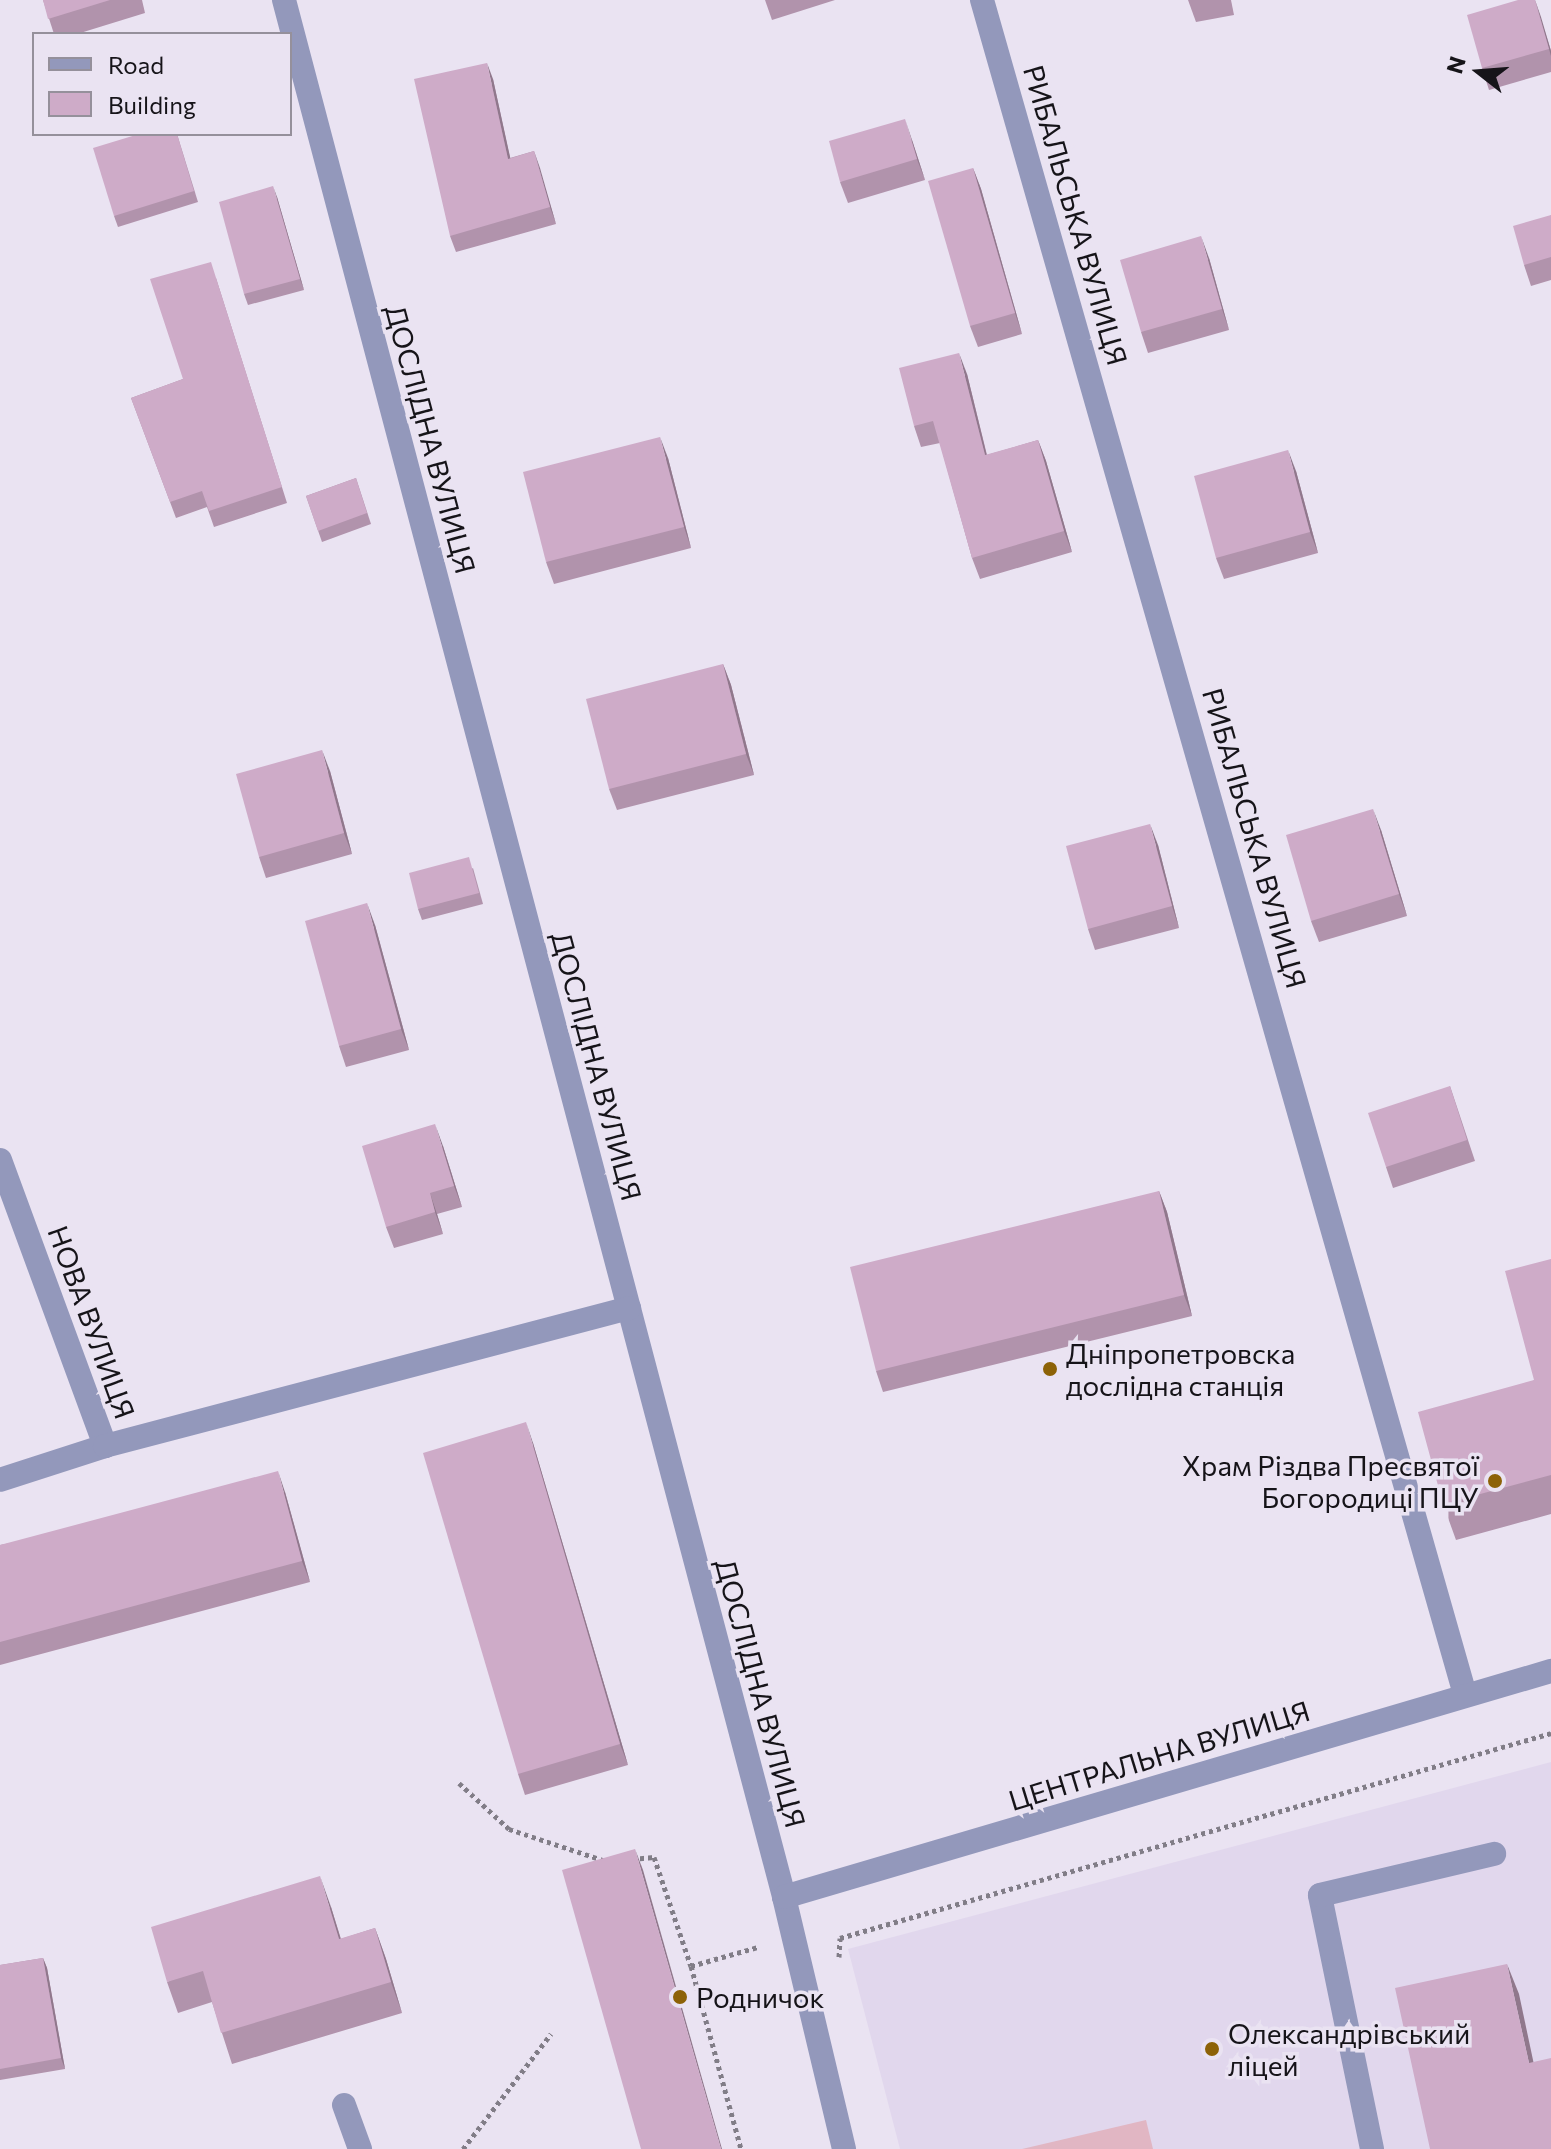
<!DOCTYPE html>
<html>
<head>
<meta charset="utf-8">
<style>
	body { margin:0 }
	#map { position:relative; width:1551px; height:2149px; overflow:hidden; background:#eae3f2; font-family:Commissioner,sans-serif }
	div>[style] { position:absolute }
	.built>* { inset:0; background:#e1d7ed }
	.green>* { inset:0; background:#e1b6c3 }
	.path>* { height:5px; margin-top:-2.5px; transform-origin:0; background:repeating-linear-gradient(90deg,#817d87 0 4px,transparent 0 8px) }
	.minor>* { height:24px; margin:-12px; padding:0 12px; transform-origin:12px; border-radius:12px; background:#9398bb }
	.wall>* { inset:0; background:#b193ac }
	.shaded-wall>* { inset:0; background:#90788c }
	.building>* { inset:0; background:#ceabc8 }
	.dots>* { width:22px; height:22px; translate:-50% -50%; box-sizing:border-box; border:4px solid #eae3f2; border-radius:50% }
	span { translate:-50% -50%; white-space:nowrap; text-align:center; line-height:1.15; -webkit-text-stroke:7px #eae3f2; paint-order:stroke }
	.street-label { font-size:28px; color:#161419 }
	.poi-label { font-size:28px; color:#161419 }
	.left { translate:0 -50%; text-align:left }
	.right { translate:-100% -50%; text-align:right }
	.legend { position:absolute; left:32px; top:32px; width:260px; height:104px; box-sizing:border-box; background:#eae3f2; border:2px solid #95909b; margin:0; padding:10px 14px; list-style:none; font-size:24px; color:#161419 }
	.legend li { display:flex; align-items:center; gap:16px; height:40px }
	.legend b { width:40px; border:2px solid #95909b }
	.north { position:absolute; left:1439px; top:32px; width:80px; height:80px; -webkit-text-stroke:6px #eae3f2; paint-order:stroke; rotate:287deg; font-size:22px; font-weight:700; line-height:32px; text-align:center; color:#161419 }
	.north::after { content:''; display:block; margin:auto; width:28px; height:36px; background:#161419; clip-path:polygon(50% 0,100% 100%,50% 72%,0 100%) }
</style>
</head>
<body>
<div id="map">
	<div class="built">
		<div style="clip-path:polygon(1551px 1762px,1551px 2149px,900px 2149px,848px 1949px)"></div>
	</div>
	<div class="green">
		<div style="clip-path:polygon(1146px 2120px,1153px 2149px,1022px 2149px)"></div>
	</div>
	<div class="path">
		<div style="left:459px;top:1783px;width:68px;rotate:42.6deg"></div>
		<div style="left:509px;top:1829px;width:99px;rotate:18.3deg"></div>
		<div style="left:632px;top:1859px;width:22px;rotate:-5deg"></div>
		<div style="left:654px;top:1857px;width:115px;rotate:71.3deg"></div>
		<div style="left:691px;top:1966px;width:70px;rotate:-15.8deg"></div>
		<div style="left:839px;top:1957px;width:19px;rotate:-87deg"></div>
		<div style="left:840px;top:1938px;width:740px;rotate:-16.08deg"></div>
		<div style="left:691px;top:1966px;width:190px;rotate:74.7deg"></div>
		<div style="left:463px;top:2149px;width:145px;rotate:-52.6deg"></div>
	</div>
	<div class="minor">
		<div style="left:284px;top:0;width:1962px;rotate:75.23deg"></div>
		<div style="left:784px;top:1897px;width:259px;rotate:76.6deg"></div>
		<div style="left:982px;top:0;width:1762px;rotate:74.09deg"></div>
		<div style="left:0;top:1160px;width:305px;rotate:69.8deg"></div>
		<div style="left:105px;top:1446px;width:110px;rotate:162.1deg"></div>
		<div style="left:105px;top:1446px;width:542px;rotate:-14.75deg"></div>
		<div style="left:784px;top:1897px;width:800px;rotate:-16.42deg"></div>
		<div style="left:344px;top:2105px;width:47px;rotate:70deg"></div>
		<div style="left:1372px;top:2149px;width:259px;rotate:-101.6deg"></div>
		<div style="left:1320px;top:1895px;width:179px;rotate:-13.3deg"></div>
	</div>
	<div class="wall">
		<div style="clip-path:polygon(43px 0,142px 0,145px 13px,77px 34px,54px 34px)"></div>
		<div style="clip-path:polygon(765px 0,835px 0,772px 20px)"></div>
		<div style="clip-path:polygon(1188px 0,1231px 0,1234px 15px,1196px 22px)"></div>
		<div style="clip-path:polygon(1535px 0,1551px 51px,1551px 72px,1489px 90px,1482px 68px)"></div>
		<div style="clip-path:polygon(493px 79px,510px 158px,534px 151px,556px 224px,456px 252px,450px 236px)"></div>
		<div style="clip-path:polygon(177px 134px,198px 202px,118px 227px,114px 216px)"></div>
		<div style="clip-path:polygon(912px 140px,925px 180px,848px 203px,840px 182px)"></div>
		<div style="clip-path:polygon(973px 168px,981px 189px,1022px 334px,978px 347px,970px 326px)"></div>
		<div style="clip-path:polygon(277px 197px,304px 290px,248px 305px,244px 294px)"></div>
		<div style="clip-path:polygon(1551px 215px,1551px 280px,1531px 286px,1524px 265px)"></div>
		<div style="clip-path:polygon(1209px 258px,1229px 330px,1148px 353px,1141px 332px)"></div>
		<div style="clip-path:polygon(216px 278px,287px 503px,214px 527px,207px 507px,176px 518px,131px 398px,183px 379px)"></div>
		<div style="clip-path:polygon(967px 374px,987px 455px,1038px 440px,1046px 461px,1072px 552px,980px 579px,972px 558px,940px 443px,921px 447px,914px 426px)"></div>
		<div style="clip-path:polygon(668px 458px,691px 548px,554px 584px,546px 562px)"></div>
		<div style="clip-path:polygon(1296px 471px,1318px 553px,1224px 579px,1216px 558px)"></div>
		<div style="clip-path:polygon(356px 478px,371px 524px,322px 542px,306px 496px)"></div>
		<div style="clip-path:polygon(723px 664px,731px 685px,754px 775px,617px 810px,609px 789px)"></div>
		<div style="clip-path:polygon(330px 771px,352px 854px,266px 878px,259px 857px)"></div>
		<div style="clip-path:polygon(1381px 830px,1407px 916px,1319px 942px,1311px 921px)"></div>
		<div style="clip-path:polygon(1158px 845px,1179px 928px,1095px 950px,1088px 929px)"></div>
		<div style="clip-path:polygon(473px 868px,483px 904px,422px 920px,418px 909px)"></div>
		<div style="clip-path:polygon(375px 925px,409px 1050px,346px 1067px,339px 1046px)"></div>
		<div style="clip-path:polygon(1450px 1086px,1475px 1161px,1393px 1188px,1386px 1167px)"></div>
		<div style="clip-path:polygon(443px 1146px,462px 1207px,437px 1214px,443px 1234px,394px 1248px,386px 1227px)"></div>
		<div style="clip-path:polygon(1159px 1191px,1167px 1212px,1192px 1316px,883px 1392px,876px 1371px)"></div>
		<div style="clip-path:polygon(1551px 1259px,1551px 1514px,1456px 1540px,1443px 1504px,1534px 1380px)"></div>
		<div style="clip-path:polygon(533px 1443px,628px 1765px,525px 1795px,518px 1774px)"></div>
		<div style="clip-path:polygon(285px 1492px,310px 1582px,0 1665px,0 1545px)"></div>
		<div style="clip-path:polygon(331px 1907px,341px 1939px,375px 1928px,386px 1959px,402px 2013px,232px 2064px,212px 2002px,178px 2013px,167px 1982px)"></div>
		<div style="clip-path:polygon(43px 1958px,47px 1968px,65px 2069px,0 2080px,0 1965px)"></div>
	</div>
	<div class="shaded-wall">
		<div style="clip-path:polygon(1535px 0,1541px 17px,1551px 51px,1551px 56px)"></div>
		<div style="clip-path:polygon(487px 63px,493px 79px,514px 175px,508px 159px)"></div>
		<div style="clip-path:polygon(905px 119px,912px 140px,925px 180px,917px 159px)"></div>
		<div style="clip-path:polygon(534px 151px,540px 168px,556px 224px,550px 207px)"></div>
		<div style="clip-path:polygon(973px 168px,981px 189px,1022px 334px,1015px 313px)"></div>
		<div style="clip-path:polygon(273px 186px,277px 197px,304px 290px,300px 279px)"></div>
		<div style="clip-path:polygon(1201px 236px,1209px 258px,1229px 330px,1222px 309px)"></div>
		<div style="clip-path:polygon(959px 353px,967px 374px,992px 477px,985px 455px)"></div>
		<div style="clip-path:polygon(660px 437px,668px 458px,691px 548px,684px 527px)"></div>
		<div style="clip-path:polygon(1038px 440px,1046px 461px,1072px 552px,1064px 531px)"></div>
		<div style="clip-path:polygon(1288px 450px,1296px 471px,1318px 553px,1310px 532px)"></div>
		<div style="clip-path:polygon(723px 664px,731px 685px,754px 775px,746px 754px)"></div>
		<div style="clip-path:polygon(322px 750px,330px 771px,352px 854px,344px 833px)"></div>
		<div style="clip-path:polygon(1373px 809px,1381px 830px,1407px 916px,1399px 894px)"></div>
		<div style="clip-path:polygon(1150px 824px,1158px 845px,1179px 928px,1172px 906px)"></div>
		<div style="clip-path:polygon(367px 903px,375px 925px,409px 1050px,401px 1029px)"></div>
		<div style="clip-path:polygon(435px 1124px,443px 1146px,462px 1207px,454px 1186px)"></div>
		<div style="clip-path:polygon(1159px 1191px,1167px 1212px,1192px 1316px,1184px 1295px)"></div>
		<div style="clip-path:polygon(430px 1193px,437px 1214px,443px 1234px,435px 1212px)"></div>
		<div style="clip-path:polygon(526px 1422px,533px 1443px,628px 1765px,620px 1744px)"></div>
		<div style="clip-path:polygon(278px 1471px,285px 1492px,310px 1582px,302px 1561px)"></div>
		<div style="clip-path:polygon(635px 1849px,643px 1870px,722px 2149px,721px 2149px)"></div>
		<div style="clip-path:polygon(320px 1876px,331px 1907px,350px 1970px,339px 1939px)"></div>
		<div style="clip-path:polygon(375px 1928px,386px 1959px,402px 2013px,391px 1982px)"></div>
		<div style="clip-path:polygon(43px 1958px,47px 1968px,65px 2069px,61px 2058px)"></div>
		<div style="clip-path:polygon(1507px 1964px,1519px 1994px,1540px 2093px,1529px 2063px)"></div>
	</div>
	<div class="building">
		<div style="clip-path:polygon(43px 0,110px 0,48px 19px)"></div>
		<div style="clip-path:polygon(1518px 0,1535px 0,1549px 49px,1482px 68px,1467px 15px)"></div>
		<div style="clip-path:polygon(487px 63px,508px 159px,534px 151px,550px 207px,450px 236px,414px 79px)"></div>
		<div style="clip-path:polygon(905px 119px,917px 159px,840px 182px,829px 141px)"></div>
		<div style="clip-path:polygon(139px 134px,177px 134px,194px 191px,114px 216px,93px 148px)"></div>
		<div style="clip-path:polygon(973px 168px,1015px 313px,970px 326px,928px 181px)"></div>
		<div style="clip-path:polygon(273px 186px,300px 279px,244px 294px,219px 202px)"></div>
		<div style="clip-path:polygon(1551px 215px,1551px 257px,1524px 265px,1513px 226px)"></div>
		<div style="clip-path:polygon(1201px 236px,1222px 309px,1141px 332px,1120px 260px)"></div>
		<div style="clip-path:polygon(211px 262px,282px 487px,209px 511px,202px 491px,170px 502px,131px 398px,183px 379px,150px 279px)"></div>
		<div style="clip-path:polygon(959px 353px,985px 455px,1038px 440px,1064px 531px,972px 558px,933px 421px,914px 426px,899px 368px)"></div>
		<div style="clip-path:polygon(660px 437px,684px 527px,546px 562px,523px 472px)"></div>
		<div style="clip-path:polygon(1288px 450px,1310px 532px,1216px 558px,1194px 476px)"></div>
		<div style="clip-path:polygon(356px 478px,367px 513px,318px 531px,306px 496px)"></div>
		<div style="clip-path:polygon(723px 664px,746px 754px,609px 789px,586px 699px)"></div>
		<div style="clip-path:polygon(322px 750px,344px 833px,259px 857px,236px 774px)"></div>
		<div style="clip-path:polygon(1373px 809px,1399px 894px,1311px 921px,1286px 835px)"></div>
		<div style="clip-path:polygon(1150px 824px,1172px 906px,1088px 929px,1066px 846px)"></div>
		<div style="clip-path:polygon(469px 857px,479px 893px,418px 909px,409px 873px)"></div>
		<div style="clip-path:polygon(367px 903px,401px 1029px,339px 1046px,305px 921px)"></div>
		<div style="clip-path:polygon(1450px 1086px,1467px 1140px,1386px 1167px,1368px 1113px)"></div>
		<div style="clip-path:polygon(435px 1124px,454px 1186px,430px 1193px,435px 1212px,386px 1227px,362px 1146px)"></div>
		<div style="clip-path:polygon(1159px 1191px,1184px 1295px,876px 1371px,850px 1267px)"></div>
		<div style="clip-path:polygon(1551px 1259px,1551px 1475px,1443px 1504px,1418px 1412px,1534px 1380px,1505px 1271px)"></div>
		<div style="clip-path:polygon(526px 1422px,620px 1744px,518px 1774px,423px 1453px)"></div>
		<div style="clip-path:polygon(278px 1471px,302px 1561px,0 1642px,0 1545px)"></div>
		<div style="clip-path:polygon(635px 1849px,721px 2149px,641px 2149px,562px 1870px)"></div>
		<div style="clip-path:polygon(320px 1876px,339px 1939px,375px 1928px,391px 1982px,221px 2033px,203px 1971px,167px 1982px,151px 1927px)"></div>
		<div style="clip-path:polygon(43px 1958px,61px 2058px,0 2069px,0 1965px)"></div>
		<div style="clip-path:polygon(1507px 1964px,1529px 2063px,1551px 2058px,1551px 2149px,1430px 2149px,1395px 1988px)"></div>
	</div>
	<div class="dots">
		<div style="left:1050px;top:1369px;background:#8d6207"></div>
		<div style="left:1495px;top:1481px;background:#8d6207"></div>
		<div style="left:680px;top:1997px;background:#8d6207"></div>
		<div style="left:1212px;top:2049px;background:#8d6207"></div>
	</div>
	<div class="street-label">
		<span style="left:1076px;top:215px;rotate:74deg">РИБАЛЬСЬКА ВУЛИЦЯ</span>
		<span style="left:431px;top:439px;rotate:75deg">ДОСЛІДНА ВУЛИЦЯ</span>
		<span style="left:1255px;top:838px;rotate:74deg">РИБАЛЬСЬКА ВУЛИЦЯ</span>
		<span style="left:597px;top:1066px;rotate:75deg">ДОСЛІДНА ВУЛИЦЯ</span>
		<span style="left:92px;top:1322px;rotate:70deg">НОВА ВУЛИЦЯ</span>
		<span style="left:761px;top:1693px;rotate:75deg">ДОСЛІДНА ВУЛИЦЯ</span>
		<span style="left:1159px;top:1755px;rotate:-17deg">ЦЕНТРАЛЬНА ВУЛИЦЯ</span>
	</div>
	<div class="poi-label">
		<span class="left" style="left:1066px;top:1369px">Дніпропетровска<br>дослідна станція</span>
		<span class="right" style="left:1479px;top:1481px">Храм Різдва Пресвятої<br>Богородиці ПЦУ</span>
		<span class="left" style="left:696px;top:1997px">Родничок</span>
		<span class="left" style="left:1228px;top:2049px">Олександрівський<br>ліцей</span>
	</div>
	<ul class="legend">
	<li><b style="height:10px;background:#9398bb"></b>Road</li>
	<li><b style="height:22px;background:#ceabc8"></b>Building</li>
	</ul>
	<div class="north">N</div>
</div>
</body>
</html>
